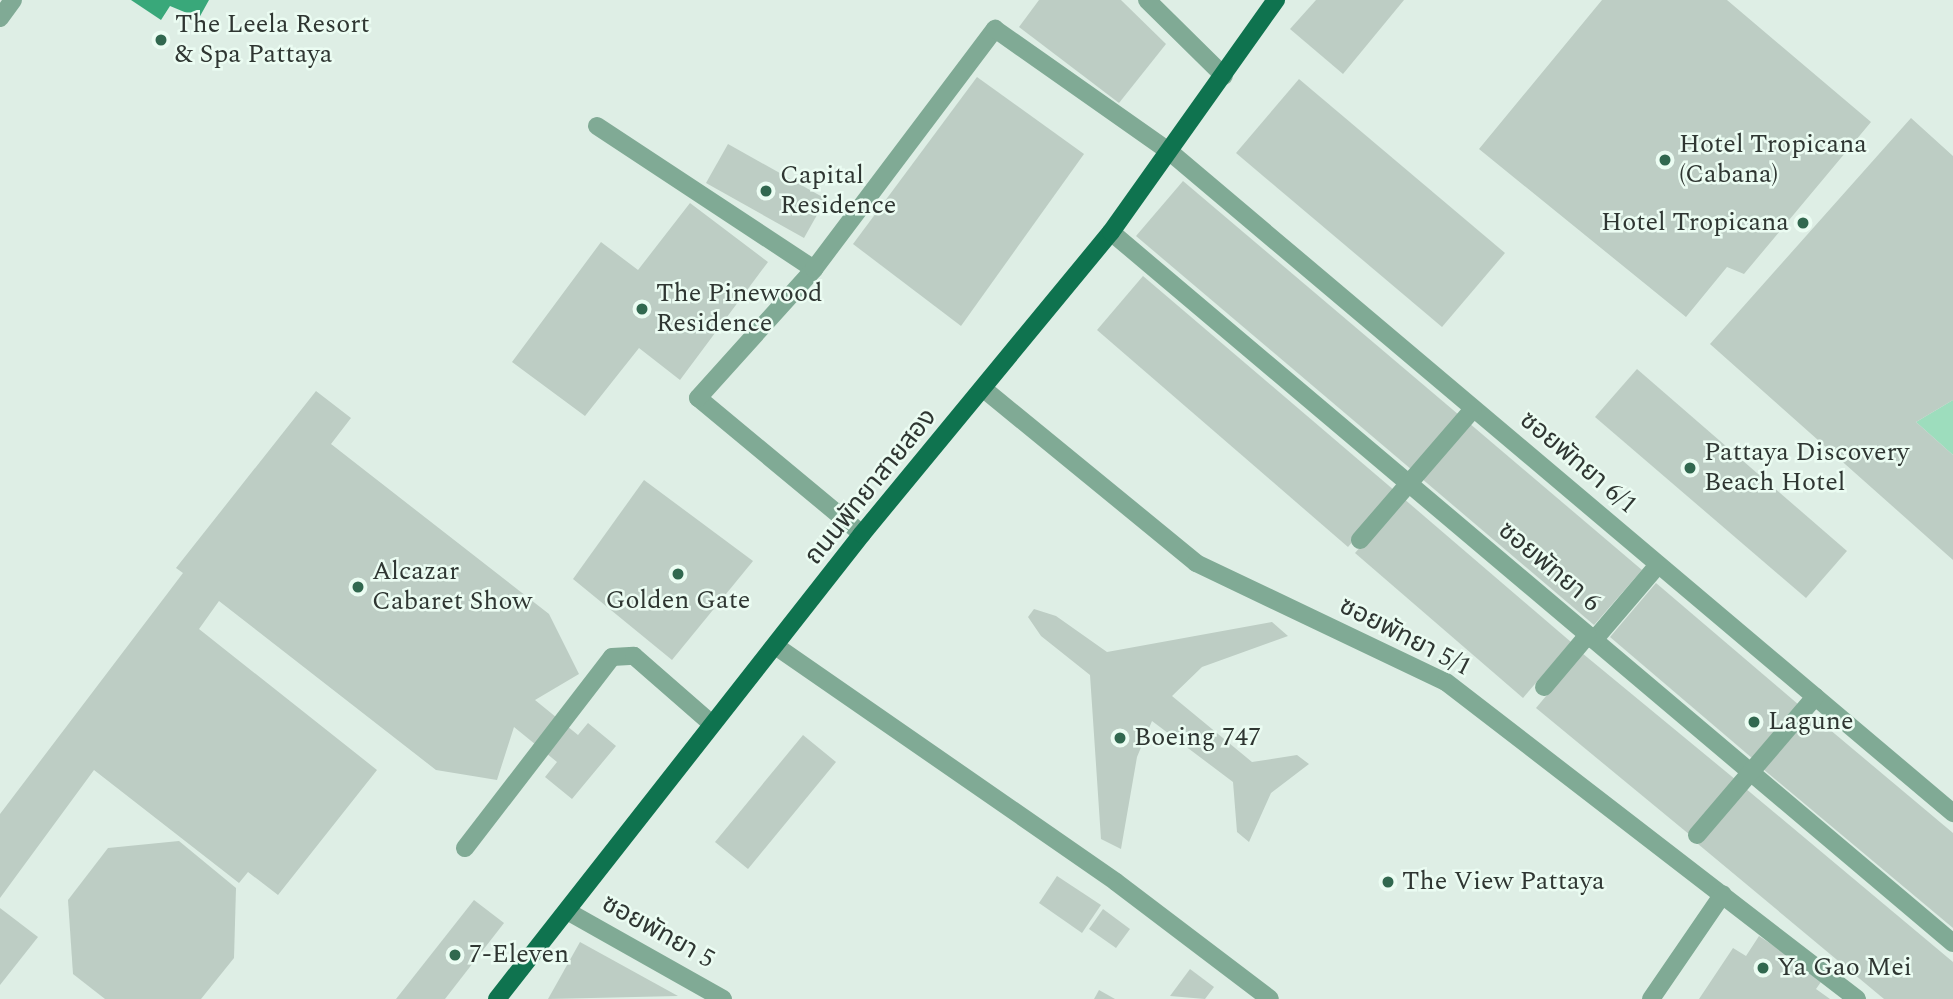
<!DOCTYPE html>
<html>
<head>
<meta charset="utf-8">
<style>
	body { margin:0 }
	#map { position:relative; width:1953px; height:999px; overflow:hidden; background:#deeee5; font-family:Spectral,"Noto Sans Thai",serif }
	div>[style] { position:absolute }
	.green>* { inset:0; background:#9dddbd }
	.water>* { inset:0; background:#39a87a }
	.building>* { inset:0; background:#bdcdc4 }
	.minor>* { height:18px; margin:-9px; padding:0 9px; transform-origin:9px; border-radius:9px; background:#80aa95 }
	.major>* { height:18px; margin:-9px; padding:0 9px; transform-origin:9px; border-radius:9px; background:#0f734f }
	.dots>* { width:19px; height:19px; translate:-50% -50%; box-sizing:border-box; border:4px solid #ebfcf2; border-radius:50% }
	span { translate:-50% -50%; white-space:nowrap; text-align:center; line-height:1.15; -webkit-text-stroke:5px #ebfcf2; paint-order:stroke }
	.poi-label { font-size:26px; color:#2f3632 }
	.left { translate:0 -50%; text-align:left }
	.right { translate:-100% -50%; text-align:right }
	.street-label { font-size:26px; color:#2f3632 }
</style>
</head>
<body>
<div id="map">
	<div class="green">
		<div style="clip-path:polygon(1953px 400px,1953px 455px,1916px 422px)"></div>
	</div>
	<div class="water">
		<div style="clip-path:polygon(131px 0,209px 0,199px 18px,170px 6px,161px 20px)"></div>
	</div>
	<div class="building">
		<div style="clip-path:polygon(1039px 0,1121px 0,1166px 44px,1119px 103px,1019px 27px)"></div>
		<div style="clip-path:polygon(1316px 0,1404px 0,1343px 74px,1290px 29px)"></div>
		<div style="clip-path:polygon(1602px 0,1727px 0,1871px 122px,1744px 274px,1727px 267px,1686px 317px,1479px 149px)"></div>
		<div style="clip-path:polygon(977px 77px,1084px 154px,961px 326px,853px 244px)"></div>
		<div style="clip-path:polygon(1299px 79px,1505px 253px,1442px 327px,1236px 153px)"></div>
		<div style="clip-path:polygon(1911px 118px,1953px 156px,1953px 400px,1916px 422px,1953px 455px,1953px 560px,1710px 344px)"></div>
		<div style="clip-path:polygon(728px 144px,826px 199px,804px 238px,706px 183px)"></div>
		<div style="clip-path:polygon(1183px 181px,1459px 415px,1412px 470px,1136px 236px)"></div>
		<div style="clip-path:polygon(690px 203px,768px 262px,680px 380px,639px 348px,585px 416px,512px 362px,601px 242px,638px 270px)"></div>
		<div style="clip-path:polygon(1143px 276px,1395px 491px,1348px 547px,1097px 330px)"></div>
		<div style="clip-path:polygon(1637px 369px,1847px 551px,1806px 598px,1595px 417px)"></div>
		<div style="clip-path:polygon(316px 391px,351px 418px,331px 444px,549px 614px,579px 674px,535px 700px,578px 735px,588px 723px,616px 746px,572px 799px,545px 777px,557px 762px,514px 727px,497px 780px,436px 770px,219px 601px,199px 629px,377px 770px,278px 895px,248px 872px,239px 883px,94px 770px,0 898px,0 814px,183px 573px,176px 568px)"></div>
		<div style="clip-path:polygon(1469px 423px,1642px 570px,1594px 625px,1421px 478px)"></div>
		<div style="clip-path:polygon(644px 480px,753px 561px,672px 660px,573px 579px)"></div>
		<div style="clip-path:polygon(1403px 498px,1571px 642px,1523px 698px,1355px 553px)"></div>
		<div style="clip-path:polygon(1656px 583px,1799px 705px,1752px 758px,1610px 637px)"></div>
		<div style="clip-path:polygon(1034px 609px,1056px 616px,1107px 652px,1272px 622px,1288px 636px,1202px 667px,1172px 696px,1252px 762px,1297px 755px,1309px 764px,1271px 793px,1249px 842px,1237px 832px,1233px 782px,1152px 721px,1137px 757px,1121px 849px,1101px 839px,1090px 675px,1041px 636px,1028px 617px)"></div>
		<div style="clip-path:polygon(1582px 653px,1736px 780px,1690px 835px,1536px 708px)"></div>
		<div style="clip-path:polygon(1810px 713px,1953px 833px,1953px 928px,1763px 769px)"></div>
		<div style="clip-path:polygon(803px 735px,836px 762px,748px 869px,715px 842px)"></div>
		<div style="clip-path:polygon(1745px 788px,1953px 962px,1953px 999px,1884px 999px,1698px 844px)"></div>
		<div style="clip-path:polygon(179px 841px,236px 888px,234px 958px,201px 999px,105px 999px,73px 974px,68px 900px,108px 848px)"></div>
		<div style="clip-path:polygon(1057px 876px,1101px 905px,1082px 933px,1039px 903px)"></div>
		<div style="clip-path:polygon(474px 900px,504px 923px,445px 999px,396px 999px)"></div>
		<div style="clip-path:polygon(0 908px,38px 937px,0 985px)"></div>
		<div style="clip-path:polygon(1103px 909px,1130px 929px,1116px 948px,1089px 929px)"></div>
		<div style="clip-path:polygon(1759px 936px,1823px 979px,1816px 989px,1830px 999px,1699px 999px,1733px 948px,1746px 956px)"></div>
		<div style="clip-path:polygon(580px 942px,678px 996px,548px 999px)"></div>
		<div style="clip-path:polygon(1190px 969px,1214px 987px,1205px 999px,1170px 996px)"></div>
		<div style="clip-path:polygon(1099px 990px,1115px 999px,1094px 999px)"></div>
	</div>
	<div class="minor">
		<div style="left:1147px;top:0;width:108px;rotate:44.6deg"></div>
		<div style="left:0;top:18px;width:22px;rotate:-54deg"></div>
		<div style="left:597px;top:126px;width:260px;rotate:33.4deg"></div>
		<div style="left:1111px;top:232px;width:1102px;rotate:40.18deg"></div>
		<div style="left:985px;top:390px;width:273px;rotate:39.3deg"></div>
		<div style="left:1196px;top:563px;width:277px;rotate:25.5deg"></div>
		<div style="left:1446px;top:682px;width:519px;rotate:37.64deg"></div>
		<div style="left:862px;top:534px;width:213px;rotate:-140.3deg"></div>
		<div style="left:698px;top:398px;width:173px;rotate:-48deg"></div>
		<div style="left:814px;top:269px;width:301px;rotate:-53deg"></div>
		<div style="left:995px;top:29px;width:214px;rotate:35.1deg"></div>
		<div style="left:1170px;top:152px;width:1025px;rotate:40.17deg"></div>
		<div style="left:1360px;top:540px;width:173px;rotate:-49.2deg"></div>
		<div style="left:1594px;top:640px;width:99px;rotate:-49.5deg"></div>
		<div style="left:777px;top:647px;width:412px;rotate:34.7deg"></div>
		<div style="left:1116px;top:882px;width:193px;rotate:37.2deg"></div>
		<div style="left:1544px;top:687px;width:68px;rotate:-49.8deg"></div>
		<div style="left:1697px;top:835px;width:182px;rotate:-49.5deg"></div>
		<div style="left:465px;top:848px;width:241px;rotate:-52.4deg"></div>
		<div style="left:612px;top:657px;width:22px;rotate:-3deg"></div>
		<div style="left:634px;top:656px;width:103px;rotate:41.1deg"></div>
		<div style="left:567px;top:911px;width:179px;rotate:29.4deg"></div>
		<div style="left:1651px;top:999px;width:127px;rotate:-55.6deg"></div>
	</div>
	<div class="major">
		<div style="left:497px;top:999px;width:591px;rotate:-51.87deg"></div>
		<div style="left:862px;top:534px;width:391px;rotate:-50.5deg"></div>
		<div style="left:1111px;top:232px;width:285px;rotate:-54.6deg"></div>
	</div>
	<div class="dots">
		<div style="left:161px;top:40px;background:#31684f"></div>
		<div style="left:1665px;top:160px;background:#31684f"></div>
		<div style="left:766px;top:191px;background:#31684f"></div>
		<div style="left:1803px;top:223px;background:#31684f"></div>
		<div style="left:642px;top:309px;background:#31684f"></div>
		<div style="left:1690px;top:468px;background:#31684f"></div>
		<div style="left:678px;top:574px;background:#31684f"></div>
		<div style="left:358px;top:587px;background:#31684f"></div>
		<div style="left:1754px;top:722px;background:#31684f"></div>
		<div style="left:1120px;top:738px;background:#31684f"></div>
		<div style="left:1388px;top:882px;background:#31684f"></div>
		<div style="left:455px;top:955px;background:#31684f"></div>
		<div style="left:1763px;top:968px;background:#31684f"></div>
	</div>
	<div class="poi-label">
		<span class="left" style="left:175px;top:40px">The Leela Resort<br>&amp; Spa Pattaya</span>
		<span class="left" style="left:1679px;top:160px">Hotel Tropicana<br>(Cabana)</span>
		<span class="left" style="left:780px;top:191px">Capital<br>Residence</span>
		<span class="right" style="left:1789px;top:223px">Hotel Tropicana</span>
		<span class="left" style="left:656px;top:309px">The Pinewood<br>Residence</span>
		<span class="left" style="left:1704px;top:468px">Pattaya Discovery<br>Beach Hotel</span>
		<span class="left" style="left:372px;top:587px">Alcazar<br>Cabaret Show</span>
		<span style="left:678px;top:601px">Golden Gate</span>
		<span class="left" style="left:1768px;top:722px">Lagune</span>
		<span class="left" style="left:1134px;top:738px">Boeing 747</span>
		<span class="left" style="left:1402px;top:882px">The View Pattaya</span>
		<span class="left" style="left:469px;top:955px">7-Eleven</span>
		<span class="left" style="left:1777px;top:968px">Ya Gao Mei</span>
	</div>
	<div class="street-label">
		<span style="left:1578px;top:463px;rotate:40deg">ซอยพัทยา 6/1</span>
		<span style="left:871px;top:487px;rotate:-51deg">ถนนพัทยาสายสอง</span>
		<span style="left:1549px;top:567px;rotate:40deg">ซอยพัทยา 6</span>
		<span style="left:1405px;top:637px;rotate:27deg">ซอยพัทยา 5/1</span>
		<span style="left:658px;top:932px;rotate:29deg">ซอยพัทยา 5</span>
	</div>
</div>
</body>
</html>
